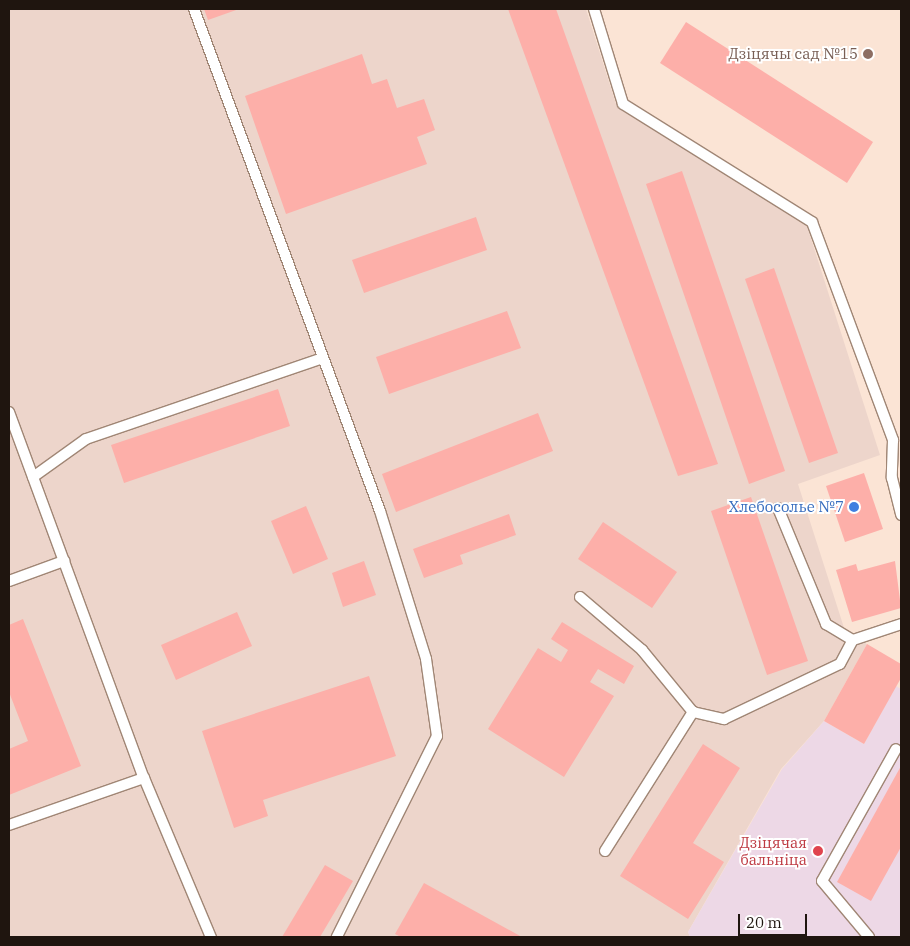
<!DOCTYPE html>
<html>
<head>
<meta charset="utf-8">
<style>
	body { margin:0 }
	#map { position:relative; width:910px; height:946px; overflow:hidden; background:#fbe4d5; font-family:"IBM Plex Serif",serif }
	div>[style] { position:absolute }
	.industrial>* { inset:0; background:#edd5cb }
	.medical>* { inset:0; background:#edd8e6 }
	.building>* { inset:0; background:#fdafa9 }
	.roads { filter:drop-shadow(1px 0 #a08675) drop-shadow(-1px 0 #a08675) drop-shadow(0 1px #a08675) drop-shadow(0 -1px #a08675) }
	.service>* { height:10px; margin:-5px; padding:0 5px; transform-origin:5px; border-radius:5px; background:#fff }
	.dots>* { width:14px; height:14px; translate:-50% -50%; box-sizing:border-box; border:2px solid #fff; border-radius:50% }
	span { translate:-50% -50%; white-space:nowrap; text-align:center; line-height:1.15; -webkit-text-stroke:4px #fff; paint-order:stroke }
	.education-label { font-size:15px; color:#785e54 }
	.right { translate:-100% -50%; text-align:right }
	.shop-label { font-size:15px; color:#366cbe }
	.health-label { font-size:15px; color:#be3a42 }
	.frame { position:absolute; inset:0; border:10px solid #1f150f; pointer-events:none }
	.scale { position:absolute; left:738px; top:914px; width:69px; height:22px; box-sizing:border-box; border:2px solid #1f150f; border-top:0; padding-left:6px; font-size:15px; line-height:18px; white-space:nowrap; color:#1f150f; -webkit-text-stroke:4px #fff; paint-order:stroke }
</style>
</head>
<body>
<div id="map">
	<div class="industrial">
		<div style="clip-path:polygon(9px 9px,586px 9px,616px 104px,807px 226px,880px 455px,798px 484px,846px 634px,867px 644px,824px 721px,781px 769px,688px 932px,690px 937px,9px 937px)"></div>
	</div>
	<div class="medical">
		<div style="clip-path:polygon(896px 686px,901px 689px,901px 937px,690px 937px,688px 932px,782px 769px,824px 721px,864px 744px)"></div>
	</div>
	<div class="building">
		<div style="clip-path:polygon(204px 9px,239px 9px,208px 20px)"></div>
		<div style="clip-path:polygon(508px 9px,556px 9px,718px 464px,678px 476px)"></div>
		<div style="clip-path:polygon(686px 22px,873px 142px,847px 183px,660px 63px)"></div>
		<div style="clip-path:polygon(362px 54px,372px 84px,387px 79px,397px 108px,424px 99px,435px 130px,417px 137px,427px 164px,286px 214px,245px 96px)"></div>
		<div style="clip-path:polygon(682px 171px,785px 471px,749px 484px,646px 184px)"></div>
		<div style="clip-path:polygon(476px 217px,487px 250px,364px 293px,352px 260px)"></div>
		<div style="clip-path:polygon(774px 268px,838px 453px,809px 463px,745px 279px)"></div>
		<div style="clip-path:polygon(507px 311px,521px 348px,389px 394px,376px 357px)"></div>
		<div style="clip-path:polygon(278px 389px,290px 426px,124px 483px,111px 445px)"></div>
		<div style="clip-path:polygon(538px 413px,553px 451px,396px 512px,382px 474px)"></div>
		<div style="clip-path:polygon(864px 473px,883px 529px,845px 542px,826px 486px)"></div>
		<div style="clip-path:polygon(751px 497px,808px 661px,767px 675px,711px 511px)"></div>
		<div style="clip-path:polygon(306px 506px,328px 559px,293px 574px,271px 521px)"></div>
		<div style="clip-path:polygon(509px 514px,516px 535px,460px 555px,463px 564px,424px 578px,413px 549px)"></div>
		<div style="clip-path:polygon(603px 522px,677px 572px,652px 608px,578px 559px)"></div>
		<div style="clip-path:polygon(364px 561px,376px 595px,343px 607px,332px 573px)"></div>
		<div style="clip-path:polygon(895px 561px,901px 608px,852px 622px,836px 570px,856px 564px,858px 571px)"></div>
		<div style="clip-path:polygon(237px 612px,252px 646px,176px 680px,161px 645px)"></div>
		<div style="clip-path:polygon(23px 619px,81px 766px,9px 795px,9px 749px,28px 741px,9px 692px,9px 625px)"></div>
		<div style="clip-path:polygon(562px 622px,634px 666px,624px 684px,598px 669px,590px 682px,614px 696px,564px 777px,488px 729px,538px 648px,561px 662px,568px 650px,551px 639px)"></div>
		<div style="clip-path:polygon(867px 644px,901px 664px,901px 678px,864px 744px,824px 721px)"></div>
		<div style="clip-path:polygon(369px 676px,396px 756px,263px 800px,268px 816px,234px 828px,202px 731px)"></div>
		<div style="clip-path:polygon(703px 744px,740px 768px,693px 843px,724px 862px,688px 919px,620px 876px)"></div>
		<div style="clip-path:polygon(901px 766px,901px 847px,871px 901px,837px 882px)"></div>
		<div style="clip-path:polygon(325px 865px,353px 881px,320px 937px,282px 937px)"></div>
		<div style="clip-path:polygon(424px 883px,522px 937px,401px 937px,395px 934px)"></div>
	</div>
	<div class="roads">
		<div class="service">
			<div style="left:194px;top:9px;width:535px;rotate:69.67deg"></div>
			<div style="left:380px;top:511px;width:155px;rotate:72.7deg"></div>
			<div style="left:426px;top:659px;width:78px;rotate:81.9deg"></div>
			<div style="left:437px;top:736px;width:225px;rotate:116.5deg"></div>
			<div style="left:594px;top:9px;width:99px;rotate:73deg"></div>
			<div style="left:623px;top:104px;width:223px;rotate:32deg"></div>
			<div style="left:812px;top:222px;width:233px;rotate:69.6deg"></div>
			<div style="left:893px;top:440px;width:38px;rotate:92deg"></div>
			<div style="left:892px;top:478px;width:38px;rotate:76deg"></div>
			<div style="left:9px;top:412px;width:390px;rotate:69.8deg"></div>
			<div style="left:144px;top:778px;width:173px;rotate:67.2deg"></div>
			<div style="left:33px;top:477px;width:65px;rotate:-35.6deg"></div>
			<div style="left:86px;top:439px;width:250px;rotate:-18.9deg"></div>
			<div style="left:778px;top:508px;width:126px;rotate:67.5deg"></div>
			<div style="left:826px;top:624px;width:31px;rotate:31deg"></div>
			<div style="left:9px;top:581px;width:59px;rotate:-20deg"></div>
			<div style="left:580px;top:597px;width:82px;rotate:40.5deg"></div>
			<div style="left:642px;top:650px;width:80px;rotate:50.6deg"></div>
			<div style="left:9px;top:825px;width:143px;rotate:-19.2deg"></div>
			<div style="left:605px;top:851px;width:165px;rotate:-57.7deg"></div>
			<div style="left:693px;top:712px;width:32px;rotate:13deg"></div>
			<div style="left:724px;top:719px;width:128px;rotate:-25.4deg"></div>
			<div style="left:840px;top:664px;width:27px;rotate:-62deg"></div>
			<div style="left:853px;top:640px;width:51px;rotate:-18.4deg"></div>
			<div style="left:869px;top:937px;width:73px;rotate:-130deg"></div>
			<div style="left:822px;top:881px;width:151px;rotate:-60.7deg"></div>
		</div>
	</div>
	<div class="dots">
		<div style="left:868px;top:54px;background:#8d6e63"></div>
		<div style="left:854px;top:507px;background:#3f7fe0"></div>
		<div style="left:818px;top:851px;background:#e0444e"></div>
	</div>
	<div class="education-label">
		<span class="right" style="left:858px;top:54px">Дзіцячы сад №15</span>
	</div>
	<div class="shop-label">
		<span class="right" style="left:844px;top:507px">Хлебосолье №7</span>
	</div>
	<div class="health-label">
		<span class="right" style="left:807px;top:851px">Дзіцячая<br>бальніца</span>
	</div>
	<div class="frame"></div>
	<div class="scale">20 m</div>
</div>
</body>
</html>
